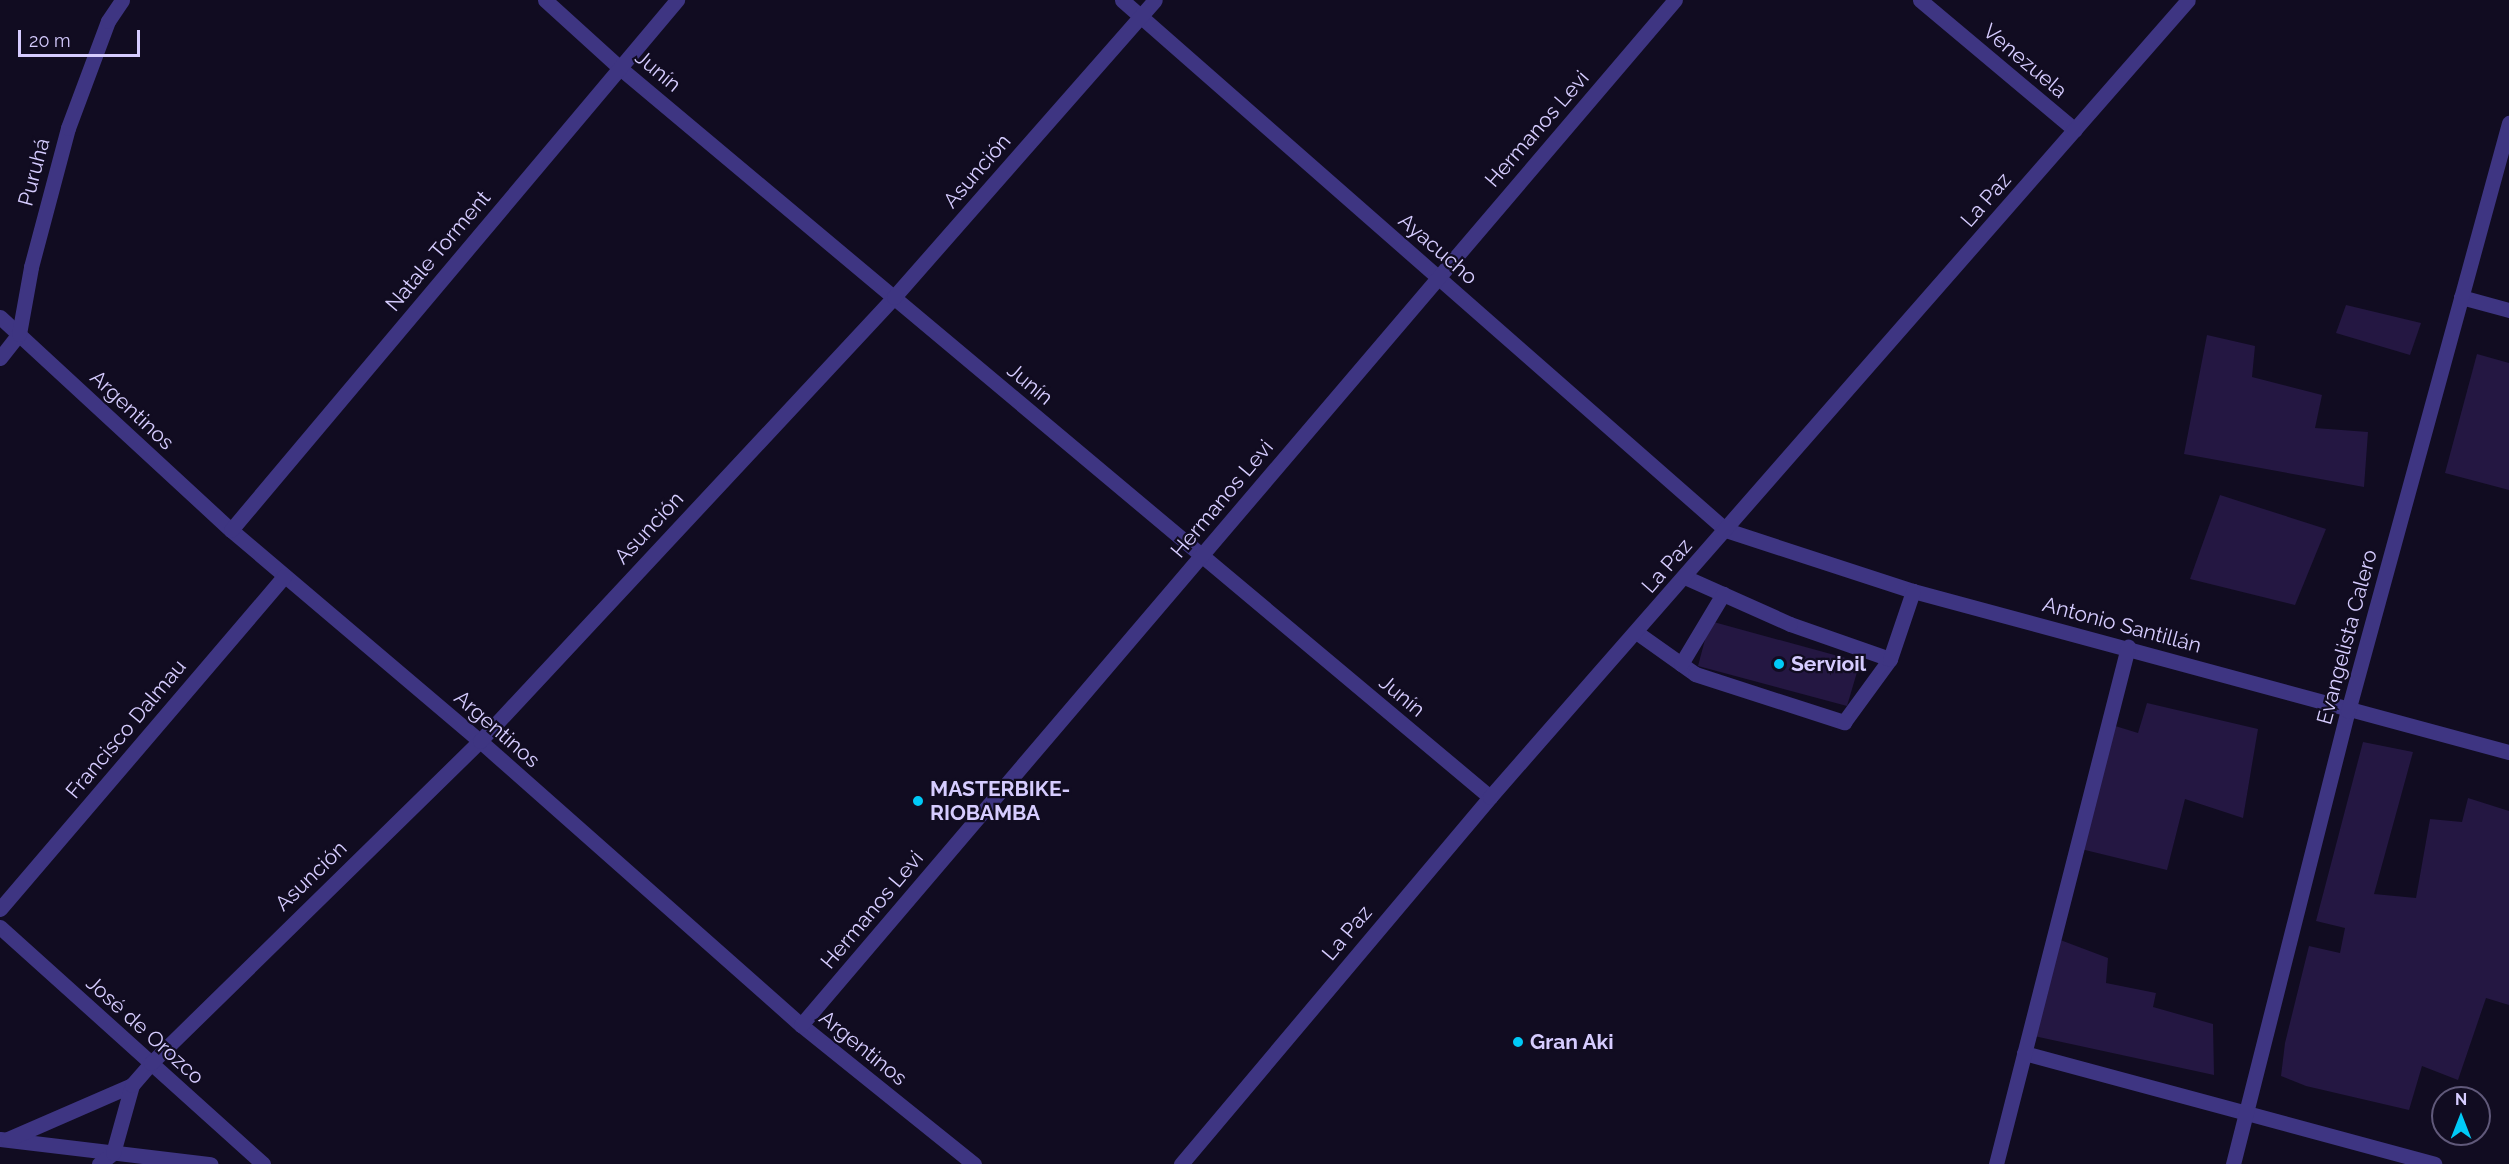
<!DOCTYPE html>
<html>
<head>
<meta charset="utf-8">
<style>
	body { margin:0 }
	#map { position:relative; width:2509px; height:1164px; overflow:hidden; background:#110c21; font-family:Raleway,sans-serif }
	div>[style] { position:absolute }
	.building>* { inset:0; background:#241742 }
	.minor>* { height:15px; margin:-7.5px; padding:0 7.5px; transform-origin:7.5px; border-radius:7.5px; background:#3e3582 }
	.dots>* { width:16px; height:16px; translate:-50% -50%; box-sizing:border-box; border:3px solid #110c21; border-radius:50% }
	span { translate:-50% -50%; white-space:nowrap; text-align:center; line-height:1.15; -webkit-text-stroke:4.5px #110c21; paint-order:stroke }
	.street-label { font-size:21px; color:#d6ccff }
	.poi-label { font-size:21px; color:#d6ccff; font-weight:700 }
	.left { translate:0 -50%; text-align:left }
	.north { position:absolute; left:2431px; top:1086px; width:60px; height:60px; box-sizing:border-box; background:#110c21; border:2px solid #60597a; border-radius:50%; rotate:0deg; font-size:16px; font-weight:700; line-height:24px; text-align:center; color:#d6ccff }
	.north::after { content:''; display:block; margin:auto; width:21px; height:27px; background:#00caf7; clip-path:polygon(50% 0,100% 100%,50% 72%,0 100%) }
	.scale { position:absolute; left:18px; top:30px; width:122px; height:27px; box-sizing:border-box; border:3px solid #d6ccff; border-top:0; padding-left:8px; font-size:18px; line-height:21px; white-space:nowrap; color:#d6ccff; -webkit-text-stroke:4px #110c21; paint-order:stroke }
</style>
</head>
<body>
<div id="map">
	<div class="building">
		<div style="clip-path:polygon(2346px 305px,2421px 323px,2410px 355px,2336px 333px)"></div>
		<div style="clip-path:polygon(2207px 335px,2255px 346px,2252px 377px,2322px 395px,2315px 428px,2368px 432px,2364px 487px,2184px 454px)"></div>
		<div style="clip-path:polygon(2477px 354px,2509px 363px,2509px 490px,2445px 473px)"></div>
		<div style="clip-path:polygon(2220px 495px,2326px 529px,2295px 605px,2190px 579px)"></div>
		<div style="clip-path:polygon(1710px 621px,1860px 662px,1847px 706px,1698px 666px)"></div>
		<div style="clip-path:polygon(2147px 703px,2258px 729px,2243px 818px,2185px 799px,2167px 870px,2081px 849px,2112px 725px,2138px 733px)"></div>
		<div style="clip-path:polygon(2363px 742px,2413px 752px,2374px 894px,2416px 898px,2430px 819px,2462px 822px,2468px 798px,2509px 811px,2509px 1005px,2486px 998px,2458px 1080px,2422px 1066px,2409px 1110px,2306px 1086px,2281px 1076px,2285px 1043px,2309px 946px,2340px 953px,2345px 928px,2316px 921px)"></div>
		<div style="clip-path:polygon(2055px 938px,2108px 958px,2106px 983px,2156px 993px,2153px 1007px,2213px 1024px,2214px 1075px,2034px 1036px)"></div>
	</div>
	<div class="minor">
		<div style="left:545px;top:0;width:101px;rotate:42.2deg"></div>
		<div style="left:620px;top:68px;width:1135px;rotate:39.96deg"></div>
		<div style="left:1122px;top:0;width:804px;rotate:41.27deg"></div>
		<div style="left:1726px;top:530px;width:197px;rotate:18.1deg"></div>
		<div style="left:1913px;top:591px;width:617px;rotate:15.12deg"></div>
		<div style="left:1920px;top:0;width:202px;rotate:40deg"></div>
		<div style="left:2461px;top:297px;width:50px;rotate:15.2deg"></div>
		<div style="left:0;top:317px;width:314px;rotate:42.7deg"></div>
		<div style="left:231px;top:530px;width:326px;rotate:40.3deg"></div>
		<div style="left:480px;top:741px;width:429px;rotate:41.5deg"></div>
		<div style="left:801px;top:1025px;width:222px;rotate:38.8deg"></div>
		<div style="left:0;top:358px;width:31px;rotate:-52deg"></div>
		<div style="left:19px;top:334px;width:68px;rotate:-79.8deg"></div>
		<div style="left:31px;top:267px;width:144px;rotate:-75.1deg"></div>
		<div style="left:68px;top:128px;width:114px;rotate:-69.5deg"></div>
		<div style="left:108px;top:21px;width:25px;rotate:-56deg"></div>
		<div style="left:231px;top:530px;width:693px;rotate:-49.92deg"></div>
		<div style="left:1636px;top:632px;width:72px;rotate:35.4deg"></div>
		<div style="left:1695px;top:674px;width:157px;rotate:17.9deg"></div>
		<div style="left:1844px;top:722px;width:78px;rotate:-53.9deg"></div>
		<div style="left:1890px;top:659px;width:106px;rotate:-160.7deg"></div>
		<div style="left:1790px;top:624px;width:115px;rotate:-155.9deg"></div>
		<div style="left:1890px;top:659px;width:72px;rotate:-71.3deg"></div>
		<div style="left:1681px;top:664px;width:82px;rotate:-59deg"></div>
		<div style="left:0;top:909px;width:438px;rotate:-49.5deg"></div>
		<div style="left:0;top:927px;width:354px;rotate:42deg"></div>
		<div style="left:801px;top:1025px;width:1347px;rotate:-49.55deg"></div>
		<div style="left:2024px;top:1053px;width:425px;rotate:15.1deg"></div>
		<div style="left:0;top:1139px;width:212px;rotate:6.8deg"></div>
		<div style="left:8px;top:1139px;width:135px;rotate:-23.5deg"></div>
		<div style="left:99px;top:1164px;width:18px;rotate:-38deg"></div>
		<div style="left:113px;top:1153px;width:71px;rotate:-74.4deg"></div>
		<div style="left:132px;top:1085px;width:29px;rotate:-49deg"></div>
		<div style="left:151px;top:1063px;width:460px;rotate:-44.4deg"></div>
		<div style="left:480px;top:741px;width:607px;rotate:-47deg"></div>
		<div style="left:894px;top:297px;width:395px;rotate:-48.7deg"></div>
		<div style="left:1181px;top:1164px;width:480px;rotate:-49.9deg"></div>
		<div style="left:1490px;top:797px;width:1059px;rotate:-48.79deg"></div>
		<div style="left:1996px;top:1164px;width:534px;rotate:-75.68deg"></div>
		<div style="left:2233px;top:1164px;width:467px;rotate:-75.8deg"></div>
		<div style="left:2348px;top:711px;width:610px;rotate:-74.69deg"></div>
	</div>
	<div class="dots">
		<div style="left:1779px;top:664px;background:#00caf7"></div>
		<div style="left:918px;top:801px;background:#00caf7"></div>
		<div style="left:1518px;top:1042px;background:#00caf7"></div>
	</div>
	<div class="street-label">
		<span style="left:2025px;top:61px;rotate:40deg">Venezuela</span>
		<span style="left:658px;top:71px;rotate:40deg">Junín</span>
		<span style="left:1537px;top:129px;rotate:-49deg">Hermanos Levi</span>
		<span style="left:977px;top:171px;rotate:-49deg">Asunción</span>
		<span style="left:34px;top:172px;rotate:-75deg">Puruhá</span>
		<span style="left:1986px;top:200px;rotate:-49deg">La Paz</span>
		<span style="left:1438px;top:249px;rotate:41deg">Ayacucho</span>
		<span style="left:438px;top:251px;rotate:-50deg">Natale Torment</span>
		<span style="left:1030px;top:384px;rotate:40deg">Junín</span>
		<span style="left:132px;top:410px;rotate:43deg">Argentinos</span>
		<span style="left:1222px;top:499px;rotate:-50deg">Hermanos Levi</span>
		<span style="left:649px;top:528px;rotate:-47deg">Asunción</span>
		<span style="left:1667px;top:566px;rotate:-49deg">La Paz</span>
		<span style="left:2122px;top:625px;rotate:15deg">Antonio Santillán</span>
		<span style="left:2347px;top:637px;rotate:-75deg">Evangelista Calero</span>
		<span style="left:1402px;top:696px;rotate:40deg">Junín</span>
		<span style="left:126px;top:729px;rotate:-50deg">Francisco Dalmau</span>
		<span style="left:497px;top:729px;rotate:41deg">Argentinos</span>
		<span style="left:311px;top:876px;rotate:-44deg">Asunción</span>
		<span style="left:872px;top:910px;rotate:-50deg">Hermanos Levi</span>
		<span style="left:1347px;top:933px;rotate:-50deg">La Paz</span>
		<span style="left:145px;top:1030px;rotate:42deg">José de Orozco</span>
		<span style="left:863px;top:1048px;rotate:39deg">Argentinos</span>
	</div>
	<div class="poi-label">
		<span class="left" style="left:1791px;top:664px">Servioil</span>
		<span class="left" style="left:930px;top:801px">MASTERBIKE-<br>RIOBAMBA</span>
		<span class="left" style="left:1530px;top:1042px">Gran Aki</span>
	</div>
	<div class="north">N</div>
	<div class="scale">20 m</div>
</div>
</body>
</html>
